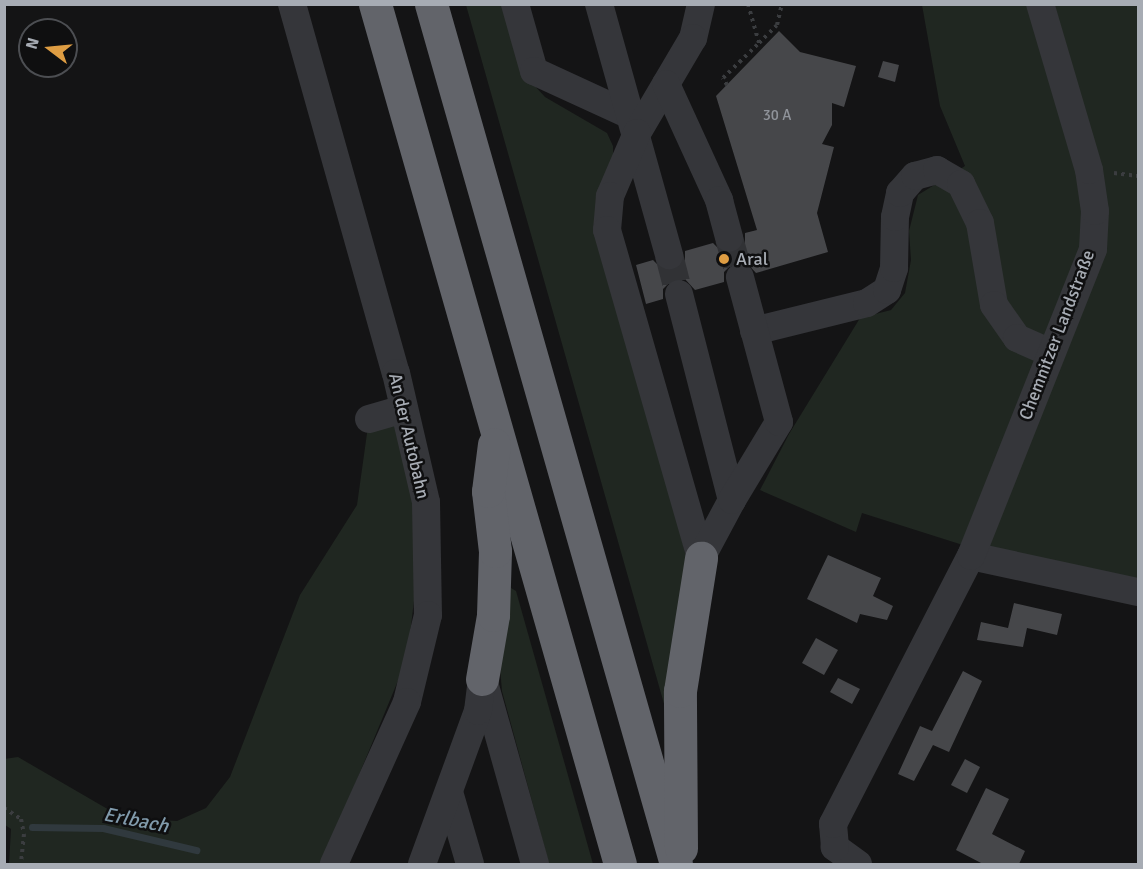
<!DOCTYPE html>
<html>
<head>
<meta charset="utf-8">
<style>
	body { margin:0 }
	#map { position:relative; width:1143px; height:869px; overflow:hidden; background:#141415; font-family:Signika,sans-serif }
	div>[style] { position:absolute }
	.green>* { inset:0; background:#202721 }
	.stream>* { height:7px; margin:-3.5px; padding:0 3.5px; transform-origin:3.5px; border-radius:3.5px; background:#30393e }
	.building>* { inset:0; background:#46474a }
	.minor-tunnel>* { height:28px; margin-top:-14px; transform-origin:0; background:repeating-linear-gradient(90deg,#313235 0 28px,transparent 0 42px) }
	.path>* { height:4px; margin-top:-2px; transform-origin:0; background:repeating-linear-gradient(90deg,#3b3d40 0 3px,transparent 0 7.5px) }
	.minor>* { height:28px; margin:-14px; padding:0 14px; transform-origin:14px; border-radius:14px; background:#35363a }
	.highway>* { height:33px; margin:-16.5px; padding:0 16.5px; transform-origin:16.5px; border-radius:16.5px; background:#62646a }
	.dots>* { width:16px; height:16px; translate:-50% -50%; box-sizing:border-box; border:3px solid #0f0f10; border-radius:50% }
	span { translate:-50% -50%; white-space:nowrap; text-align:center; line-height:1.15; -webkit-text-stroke:5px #0f0f10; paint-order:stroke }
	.number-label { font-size:15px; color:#8f939a }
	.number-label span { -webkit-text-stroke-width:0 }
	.poi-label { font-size:18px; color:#a7acb4 }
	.left { translate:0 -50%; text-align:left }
	.street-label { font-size:18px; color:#a7acb4 }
	.water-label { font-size:20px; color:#819bac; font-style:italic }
	.frame { position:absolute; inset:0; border:6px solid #a7acb4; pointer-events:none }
	.north { position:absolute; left:18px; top:18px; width:60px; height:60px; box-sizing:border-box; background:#0f0f10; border:2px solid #4c4e52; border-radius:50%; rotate:286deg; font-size:16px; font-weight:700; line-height:24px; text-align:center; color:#a7acb4 }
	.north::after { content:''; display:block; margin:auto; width:21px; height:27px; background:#de9d43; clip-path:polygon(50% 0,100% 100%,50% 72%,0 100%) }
</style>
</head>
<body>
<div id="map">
	<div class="green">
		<div style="clip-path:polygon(466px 5px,507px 5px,534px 85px,545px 97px,607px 133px,613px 146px,613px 163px,599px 195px,687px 561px,670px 725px)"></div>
		<div style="clip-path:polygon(922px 5px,1138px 5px,1138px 583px,988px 553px,862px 513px,856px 532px,760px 490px,789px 434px,860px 318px,891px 310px,905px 293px,911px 260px,909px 231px,918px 195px,965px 166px,940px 106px)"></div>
		<div style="clip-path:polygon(369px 419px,397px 426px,415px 509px,416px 584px,407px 659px,322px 864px,9px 864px,11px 829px,5px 825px,4px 759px,18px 757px,123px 818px,177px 821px,206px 808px,230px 777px,300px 595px,357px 505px)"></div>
		<div style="clip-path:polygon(511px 588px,516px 591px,593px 864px,549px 864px,502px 691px,500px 668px)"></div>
	</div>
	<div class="stream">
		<div style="left:32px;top:827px;width:71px;rotate:0.8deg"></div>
		<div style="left:103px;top:828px;width:96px;rotate:13.3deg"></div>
	</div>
	<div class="building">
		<div style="clip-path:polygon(779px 31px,800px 52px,856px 66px,844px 107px,832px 103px,832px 125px,822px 144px,834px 147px,817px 213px,828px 252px,756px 273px,745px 261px,735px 261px,724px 272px,724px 282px,695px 290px,684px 278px,674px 278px,663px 289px,663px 299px,646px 304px,636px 265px,653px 260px,664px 271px,674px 271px,685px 260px,685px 251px,713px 243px,724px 254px,734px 254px,745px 243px,745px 233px,757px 230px,716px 96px)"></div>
		<div style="clip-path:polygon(883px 61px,899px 65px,895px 82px,878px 77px)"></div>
		<div style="clip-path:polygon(828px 555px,881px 578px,873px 596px,893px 606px,887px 620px,860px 614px,857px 623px,807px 599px)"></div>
		<div style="clip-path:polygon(1014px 603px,1062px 614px,1057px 635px,1027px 628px,1023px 647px,977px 640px,981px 622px,1008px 628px)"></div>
		<div style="clip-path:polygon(816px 638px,838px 650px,824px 675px,802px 663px)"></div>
		<div style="clip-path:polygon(963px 671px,982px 681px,949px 752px,933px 745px,914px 781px,898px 774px,920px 726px,932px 731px)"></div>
		<div style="clip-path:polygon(838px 678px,860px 689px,852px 704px,830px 692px)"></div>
		<div style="clip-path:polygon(965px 759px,980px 767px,967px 793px,951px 785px)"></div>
		<div style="clip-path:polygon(986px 788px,1009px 799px,992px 834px,1025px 851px,1019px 864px,983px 864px,956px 850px)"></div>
	</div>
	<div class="minor-tunnel">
		<div style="left:729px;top:238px;width:41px;rotate:74.2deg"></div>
		<div style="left:669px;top:255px;width:40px;rotate:75.6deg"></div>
	</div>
	<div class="path">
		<div style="left:759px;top:43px;width:25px;rotate:-45deg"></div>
		<div style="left:777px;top:25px;width:22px;rotate:-77deg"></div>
		<div style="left:727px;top:85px;width:8px;rotate:-120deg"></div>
		<div style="left:723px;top:78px;width:50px;rotate:-44.2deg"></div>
		<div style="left:759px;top:43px;width:41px;rotate:-105.8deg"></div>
		<div style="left:1114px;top:173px;width:24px;rotate:7deg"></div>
		<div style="left:4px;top:808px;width:20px;rotate:33deg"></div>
		<div style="left:21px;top:819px;width:15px;rotate:79deg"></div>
		<div style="left:24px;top:834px;width:30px;rotate:96deg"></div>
	</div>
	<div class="minor">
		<div style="left:292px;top:4px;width:383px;rotate:74.3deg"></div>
		<div style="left:396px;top:373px;width:132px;rotate:76.9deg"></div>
		<div style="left:426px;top:502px;width:113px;rotate:89deg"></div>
		<div style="left:428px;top:615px;width:89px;rotate:103.6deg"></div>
		<div style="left:407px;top:702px;width:178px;rotate:114.3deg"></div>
		<div style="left:515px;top:4px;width:70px;rotate:74.2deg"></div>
		<div style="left:534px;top:71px;width:108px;rotate:24.7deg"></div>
		<div style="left:599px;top:4px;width:261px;rotate:74.4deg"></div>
		<div style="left:701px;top:4px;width:35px;rotate:103deg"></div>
		<div style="left:693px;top:38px;width:110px;rotate:120.5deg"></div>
		<div style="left:637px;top:133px;width:69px;rotate:113.2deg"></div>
		<div style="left:610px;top:196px;width:34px;rotate:95deg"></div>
		<div style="left:607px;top:230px;width:341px;rotate:74deg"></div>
		<div style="left:666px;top:84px;width:128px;rotate:65.4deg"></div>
		<div style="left:719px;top:200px;width:39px;rotate:75deg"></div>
		<div style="left:679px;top:294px;width:213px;rotate:75.6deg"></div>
		<div style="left:732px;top:500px;width:66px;rotate:118.1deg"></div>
		<div style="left:754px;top:331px;width:116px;rotate:-13.9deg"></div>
		<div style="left:867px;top:303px;width:24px;rotate:-33deg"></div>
		<div style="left:887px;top:290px;width:23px;rotate:-72deg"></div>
		<div style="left:894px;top:268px;width:51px;rotate:-88.9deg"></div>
		<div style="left:895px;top:217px;width:25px;rotate:-78deg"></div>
		<div style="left:900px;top:193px;width:23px;rotate:-49deg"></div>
		<div style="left:915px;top:176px;width:23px;rotate:-15deg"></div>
		<div style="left:937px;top:170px;width:28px;rotate:30deg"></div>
		<div style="left:961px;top:184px;width:43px;rotate:64deg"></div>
		<div style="left:980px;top:223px;width:83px;rotate:80.3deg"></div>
		<div style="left:994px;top:305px;width:40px;rotate:55.1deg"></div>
		<div style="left:1017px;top:338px;width:37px;rotate:24deg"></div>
		<div style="left:369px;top:419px;width:36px;rotate:-16deg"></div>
		<div style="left:732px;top:500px;width:91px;rotate:-58.9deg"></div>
		<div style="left:779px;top:422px;width:150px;rotate:-105.1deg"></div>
		<div style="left:971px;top:556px;width:171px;rotate:12.2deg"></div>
		<div style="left:485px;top:686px;width:185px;rotate:74.3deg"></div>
		<div style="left:449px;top:792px;width:75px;rotate:73.7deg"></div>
		<div style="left:422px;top:864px;width:163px;rotate:-69.9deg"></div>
		<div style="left:478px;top:711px;width:32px;rotate:-83deg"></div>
		<div style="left:858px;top:864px;width:29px;rotate:-144deg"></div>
		<div style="left:835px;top:847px;width:23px;rotate:-95deg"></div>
		<div style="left:833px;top:824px;width:301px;rotate:-62.8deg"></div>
		<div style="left:971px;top:556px;width:330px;rotate:-68.3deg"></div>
		<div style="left:1093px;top:249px;width:38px;rotate:-87deg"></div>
		<div style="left:1095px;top:211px;width:41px;rotate:-98.3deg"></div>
		<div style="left:1089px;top:170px;width:173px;rotate:-106.4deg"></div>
	</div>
	<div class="highway">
		<div style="left:375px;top:4px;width:894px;rotate:74.1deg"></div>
		<div style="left:431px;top:4px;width:894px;rotate:74.1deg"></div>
		<div style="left:482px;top:679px;width:65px;rotate:-80.2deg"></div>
		<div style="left:493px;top:615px;width:64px;rotate:-88.2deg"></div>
		<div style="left:495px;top:551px;width:60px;rotate:-96.7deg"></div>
		<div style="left:488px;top:491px;width:47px;rotate:-82.7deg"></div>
		<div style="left:681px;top:848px;width:157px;rotate:-90.4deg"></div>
		<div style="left:680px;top:691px;width:135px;rotate:-81deg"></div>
	</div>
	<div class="dots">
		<div style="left:724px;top:259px;background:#de9d43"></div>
	</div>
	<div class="number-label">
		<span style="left:777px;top:116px">30 A</span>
	</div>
	<div class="poi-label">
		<span class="left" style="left:736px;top:259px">Aral</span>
	</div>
	<div class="street-label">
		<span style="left:1057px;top:335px;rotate:-69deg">Chemnitzer Landstraße</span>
		<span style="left:409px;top:436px;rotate:77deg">An der Autobahn</span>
	</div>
	<div class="water-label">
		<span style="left:136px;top:820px;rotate:11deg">Erlbach</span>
	</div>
	<div class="frame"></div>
	<div class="north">N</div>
</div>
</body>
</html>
